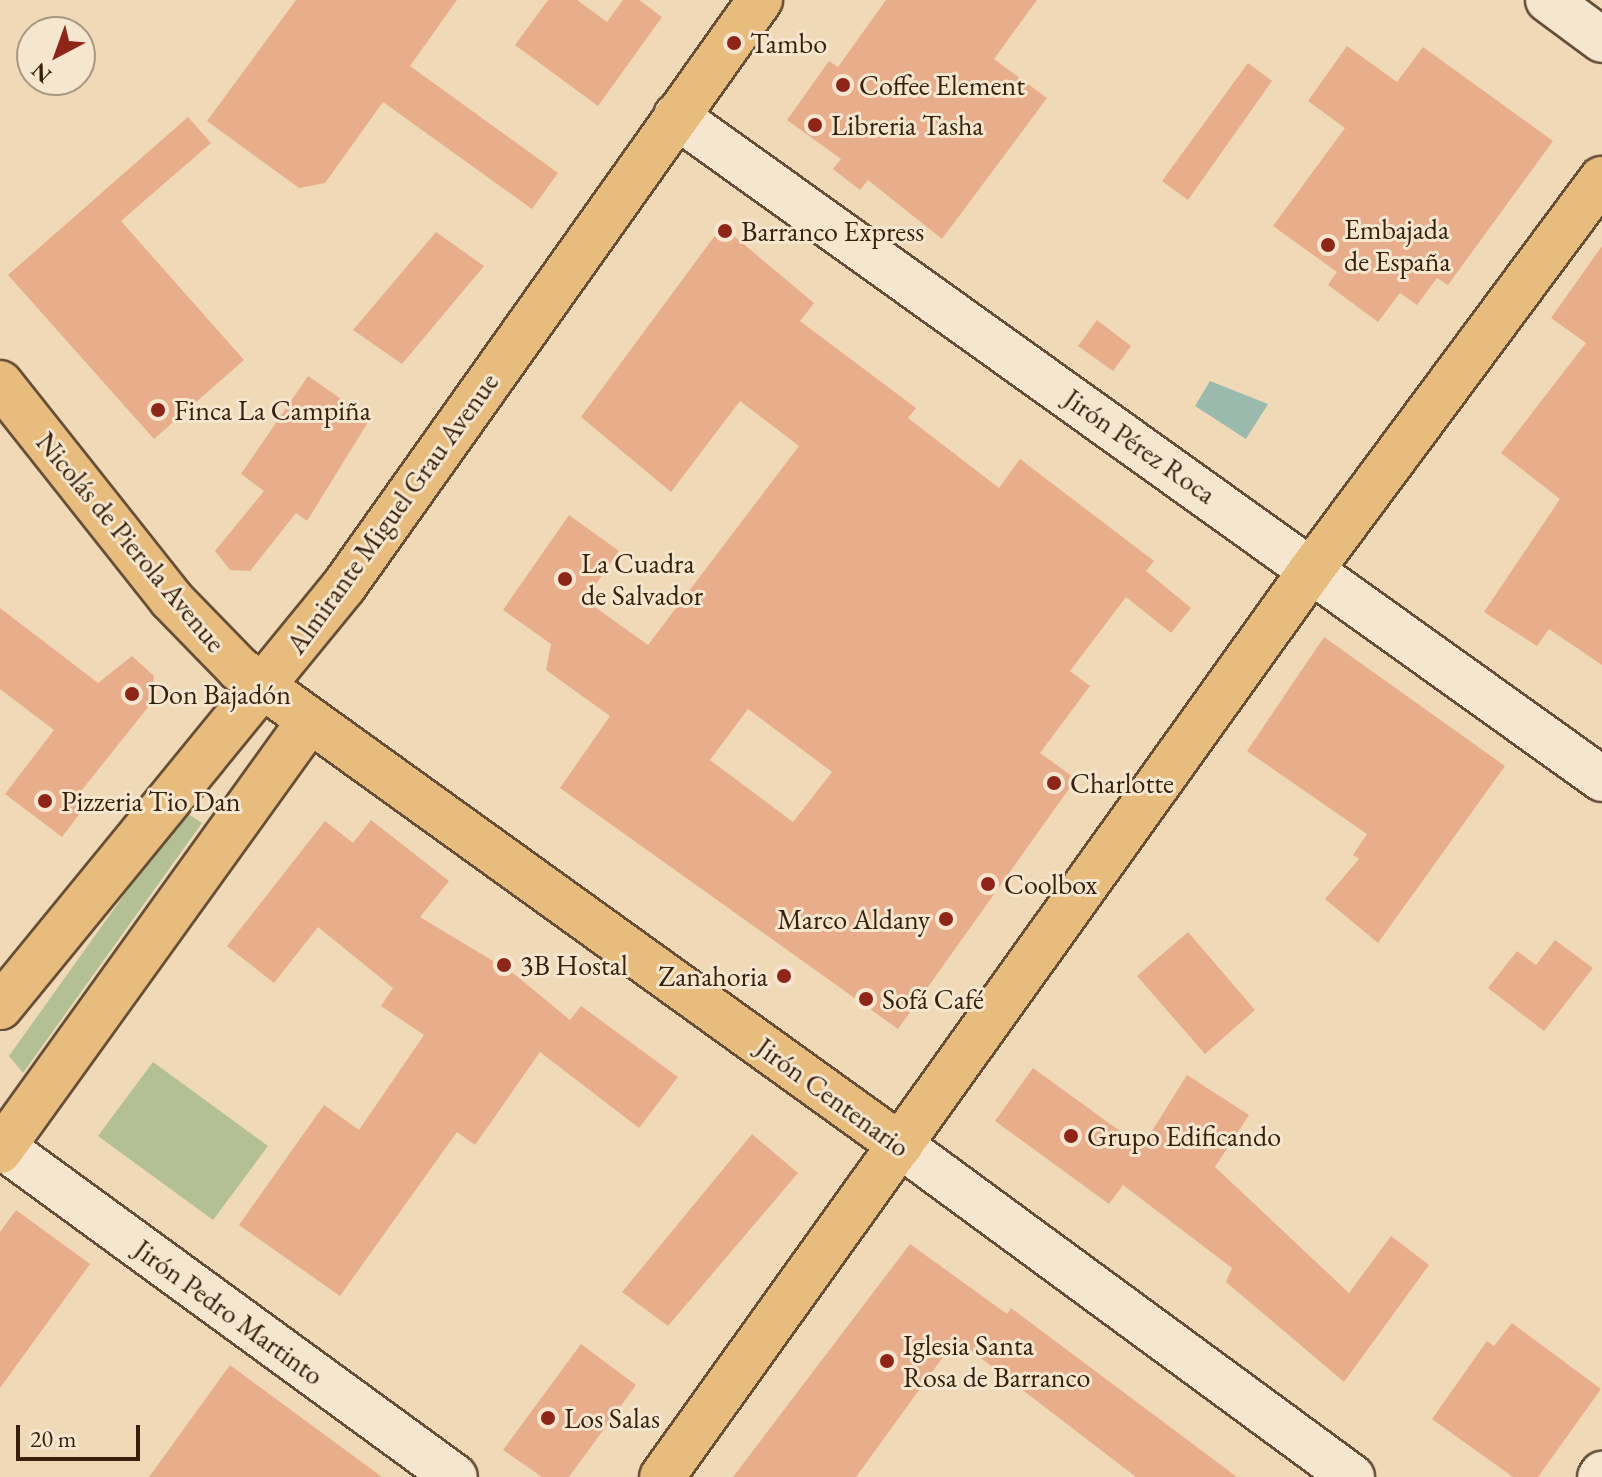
<!DOCTYPE html>
<html>
<head>
<meta charset="utf-8">
<style>
	body { margin:0 }
	#map { position:relative; width:1602px; height:1477px; overflow:hidden; background:#f0d9b7; font-family:"EB Garamond",serif }
	div>[style] { position:absolute }
	.green>* { inset:0; background:#b3c093 }
	.water>* { inset:0; background:#9abaad }
	.building>* { inset:0; background:#e8ae8b }
	.roads { filter:drop-shadow(2px 0 #664e38) drop-shadow(-2px 0 #664e38) drop-shadow(0 2px #664e38) drop-shadow(0 -2px #664e38) }
	.minor>* { height:44px; margin:-22px; padding:0 22px; transform-origin:22px; border-radius:22px; background:#f5e6d0 }
	.major>* { height:44px; margin:-22px; padding:0 22px; transform-origin:22px; border-radius:22px; background:#e8bc7c }
	.dots>* { width:22px; height:22px; translate:-50% -50%; box-sizing:border-box; border:4px solid #f5e6d0; border-radius:50% }
	span { translate:-50% -50%; white-space:nowrap; text-align:center; line-height:1.15; -webkit-text-stroke:6px #f5e6d0; paint-order:stroke }
	.poi-label { font-size:28px; color:#38200d }
	.left { translate:0 -50%; text-align:left }
	.right { translate:-100% -50%; text-align:right }
	.street-label { font-size:28px; color:#38200d }
	.north { position:absolute; left:16px; top:16px; width:80px; height:80px; box-sizing:border-box; background:#f5e6d0; border:2px solid #a99782; border-radius:50%; rotate:221deg; font-size:22px; font-weight:700; line-height:32px; text-align:center; color:#38200d }
	.north::after { content:''; display:block; margin:auto; width:28px; height:36px; background:#8f2418; clip-path:polygon(50% 0,100% 100%,50% 72%,0 100%) }
	.scale { position:absolute; left:16px; top:1425px; width:124px; height:36px; box-sizing:border-box; border:4px solid #38200d; border-top:0; padding-left:10px; font-size:24px; line-height:28px; white-space:nowrap; color:#38200d; -webkit-text-stroke:6px #f5e6d0; paint-order:stroke }
</style>
</head>
<body>
<div id="map">
	<div class="green">
		<div style="clip-path:polygon(184px 811px,202px 823px,23px 1073px,9px 1056px)"></div>
		<div style="clip-path:polygon(153px 1062px,268px 1146px,213px 1220px,98px 1136px)"></div>
	</div>
	<div class="water">
		<div style="clip-path:polygon(1210px 381px,1268px 404px,1246px 439px,1195px 406px)"></div>
	</div>
	<div class="building">
		<div style="clip-path:polygon(296px 0,457px 0,410px 66px,558px 173px,532px 209px,383px 102px,325px 183px,299px 188px,207px 121px)"></div>
		<div style="clip-path:polygon(548px 0,577px 0,607px 22px,623px 0,639px 0,662px 17px,598px 106px,515px 45px)"></div>
		<div style="clip-path:polygon(886px 0,1037px 0,994px 59px,1047px 98px,942px 239px,868px 180px,860px 190px,833px 169px,841px 159px,787px 120px,829px 61px,838px 67px)"></div>
		<div style="clip-path:polygon(1347px 46px,1397px 82px,1423px 47px,1553px 141px,1448px 285px,1437px 278px,1417px 305px,1400px 293px,1378px 322px,1328px 285px,1337px 272px,1273px 226px,1345px 128px,1308px 101px)"></div>
		<div style="clip-path:polygon(1248px 63px,1272px 81px,1188px 200px,1162px 181px)"></div>
		<div style="clip-path:polygon(188px 117px,211px 143px,121px 221px,244px 360px,154px 439px,8px 275px)"></div>
		<div style="clip-path:polygon(evenodd,722px 226px,814px 303px,800px 321px,916px 408px,908px 418px,999px 488px,1020px 459px,1154px 561px,1146px 571px,1191px 608px,1171px 633px,1126px 597px,1070px 671px,1090px 686px,1040px 753px,1076px 779px,898px 1029px,560px 788px,610px 716px,546px 670px,551px 644px,503px 610px,569px 515px,619px 551px,585px 600px,648px 645px,799px 446px,740px 401px,671px 492px,581px 417px,722px 226px,748px 709px,832px 772px,793px 822px,710px 760px,748px 709px)"></div>
		<div style="clip-path:polygon(436px 232px,484px 266px,402px 364px,353px 330px)"></div>
		<div style="clip-path:polygon(1602px 246px,1602px 665px,1549px 629px,1537px 646px,1484px 612px,1560px 499px,1501px 453px,1586px 343px,1551px 318px)"></div>
		<div style="clip-path:polygon(1097px 320px,1131px 346px,1113px 371px,1078px 346px)"></div>
		<div style="clip-path:polygon(308px 376px,370px 419px,307px 521px,296px 513px,250px 571px,230px 570px,215px 551px,264px 491px,241px 474px)"></div>
		<div style="clip-path:polygon(0 608px,98px 683px,132px 656px,154px 676px,149px 706px,74px 800px,84px 808px,62px 837px,5px 794px,54px 730px,0 689px)"></div>
		<div style="clip-path:polygon(1324px 637px,1505px 766px,1378px 943px,1325px 899px,1359px 859px,1353px 855px,1367px 834px,1247px 751px)"></div>
		<div style="clip-path:polygon(371px 820px,449px 881px,420px 917px,513px 973px,570px 1020px,581px 1006px,678px 1077px,639px 1128px,540px 1052px,475px 1145px,457px 1132px,340px 1296px,239px 1225px,324px 1105px,359px 1130px,424px 1035px,381px 1006px,393px 988px,318px 927px,274px 983px,227px 946px,325px 821px,353px 843px)"></div>
		<div style="clip-path:polygon(1188px 932px,1255px 1010px,1205px 1054px,1137px 976px)"></div>
		<div style="clip-path:polygon(1555px 940px,1593px 968px,1544px 1031px,1488px 988px,1517px 951px,1536px 965px)"></div>
		<div style="clip-path:polygon(1033px 1068px,1142px 1147px,1187px 1075px,1249px 1115px,1215px 1167px,1349px 1293px,1391px 1236px,1429px 1265px,1344px 1382px,1226px 1282px,1232px 1268px,1123px 1185px,1109px 1204px,995px 1121px)"></div>
		<div style="clip-path:polygon(752px 1134px,798px 1173px,668px 1326px,622px 1292px)"></div>
		<div style="clip-path:polygon(16px 1210px,90px 1264px,0 1388px,0 1232px)"></div>
		<div style="clip-path:polygon(910px 1244px,1007px 1314px,1011px 1308px,1237px 1477px,1136px 1477px,956px 1339px,856px 1477px,733px 1477px)"></div>
		<div style="clip-path:polygon(1512px 1323px,1601px 1389px,1538px 1477px,1513px 1477px,1432px 1419px,1487px 1341px,1494px 1346px)"></div>
		<div style="clip-path:polygon(581px 1344px,636px 1385px,569px 1477px,542px 1477px,503px 1450px)"></div>
		<div style="clip-path:polygon(230px 1365px,382px 1477px,149px 1477px)"></div>
	</div>
	<div class="roads">
		<div class="minor">
			<div style="left:1548px;top:0;width:67px;rotate:36.5deg"></div>
			<div style="left:676px;top:116px;width:1139px;rotate:35.6deg"></div>
			<div style="left:0;top:1145px;width:563px;rotate:36.12deg"></div>
			<div style="left:900px;top:1145px;width:561px;rotate:36.3deg"></div>
			<div style="left:1600px;top:1477px;width:4px;rotate:-56deg"></div>
		</div>
		<div class="major">
			<div style="left:0;top:383px;width:275px;rotate:51.6deg"></div>
			<div style="left:171px;top:599px;width:98px;rotate:45.8deg"></div>
			<div style="left:239px;top:669px;width:815px;rotate:35.76deg"></div>
			<div style="left:0;top:1007px;width:544px;rotate:-50.75deg"></div>
			<div style="left:344px;top:586px;width:719px;rotate:-54.63deg"></div>
			<div style="left:0;top:1151px;width:527px;rotate:-54.26deg"></div>
			<div style="left:662px;top:1477px;width:1117px;rotate:-54.4deg"></div>
			<div style="left:1312px;top:569px;width:486px;rotate:-53.4deg"></div>
		</div>
	</div>
	<div class="dots">
		<div style="left:734px;top:43px;background:#8f2418"></div>
		<div style="left:843px;top:85px;background:#8f2418"></div>
		<div style="left:815px;top:125px;background:#8f2418"></div>
		<div style="left:725px;top:231px;background:#8f2418"></div>
		<div style="left:1328px;top:245px;background:#8f2418"></div>
		<div style="left:158px;top:410px;background:#8f2418"></div>
		<div style="left:565px;top:579px;background:#8f2418"></div>
		<div style="left:132px;top:694px;background:#8f2418"></div>
		<div style="left:1054px;top:783px;background:#8f2418"></div>
		<div style="left:45px;top:801px;background:#8f2418"></div>
		<div style="left:988px;top:884px;background:#8f2418"></div>
		<div style="left:946px;top:919px;background:#8f2418"></div>
		<div style="left:504px;top:965px;background:#8f2418"></div>
		<div style="left:784px;top:976px;background:#8f2418"></div>
		<div style="left:866px;top:999px;background:#8f2418"></div>
		<div style="left:1071px;top:1136px;background:#8f2418"></div>
		<div style="left:887px;top:1361px;background:#8f2418"></div>
		<div style="left:548px;top:1418px;background:#8f2418"></div>
	</div>
	<div class="poi-label">
		<span class="left" style="left:750px;top:43px">Tambo</span>
		<span class="left" style="left:859px;top:85px">Coffee Element</span>
		<span class="left" style="left:831px;top:125px">Libreria Tasha</span>
		<span class="left" style="left:1344px;top:245px">Embajada<br>de España</span>
		<span class="left" style="left:741px;top:231px">Barranco Express</span>
		<span class="left" style="left:174px;top:410px">Finca La Campiña</span>
		<span class="left" style="left:581px;top:579px">La Cuadra<br>de Salvador</span>
		<span class="left" style="left:148px;top:694px">Don Bajadón</span>
		<span class="left" style="left:1070px;top:783px">Charlotte</span>
		<span class="left" style="left:61px;top:801px">Pizzeria Tio Dan</span>
		<span class="left" style="left:1004px;top:884px">Coolbox</span>
		<span class="right" style="left:930px;top:919px">Marco Aldany</span>
		<span class="left" style="left:520px;top:965px">3B Hostal</span>
		<span class="right" style="left:768px;top:976px">Zanahoria</span>
		<span class="left" style="left:882px;top:999px">Sofá Café</span>
		<span class="left" style="left:1087px;top:1136px">Grupo Edificando</span>
		<span class="left" style="left:903px;top:1361px">Iglesia Santa<br>Rosa de Barranco</span>
		<span class="left" style="left:564px;top:1418px">Los Salas</span>
	</div>
	<div class="street-label">
		<span style="left:1140px;top:446px;rotate:35deg">Jirón Pérez Roca</span>
		<span style="left:392px;top:513px;rotate:-54deg">Almirante Miguel Grau Avenue</span>
		<span style="left:131px;top:542px;rotate:50deg">Nicolás de Pierola Avenue</span>
		<span style="left:833px;top:1097px;rotate:36deg">Jirón Centenario</span>
		<span style="left:229px;top:1312px;rotate:36deg">Jirón Pedro Martinto</span>
	</div>
	<div class="north">N</div>
	<div class="scale">20 m</div>
</div>
</body>
</html>
